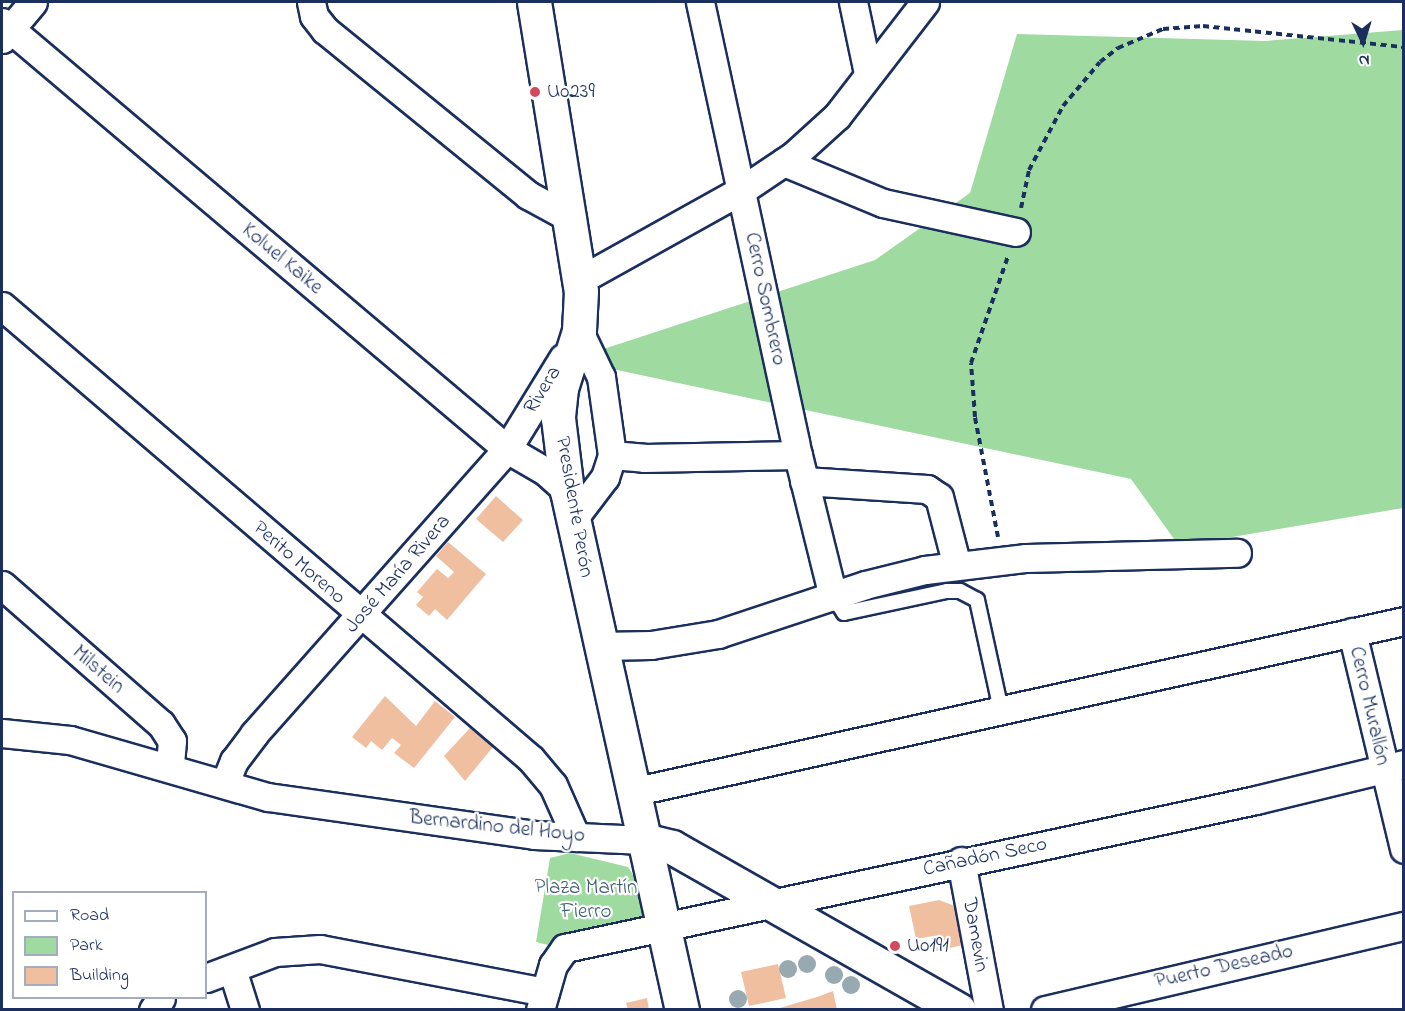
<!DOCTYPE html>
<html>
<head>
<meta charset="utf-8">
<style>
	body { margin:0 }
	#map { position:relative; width:1405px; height:1011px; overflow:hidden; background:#fff; font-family:"Indie Flower",sans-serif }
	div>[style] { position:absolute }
	.green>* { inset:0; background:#9fdaa0 }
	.building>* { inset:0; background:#f0bfa0 }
	.path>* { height:4px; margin-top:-2px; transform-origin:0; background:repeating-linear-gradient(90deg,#1b2f5e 0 6px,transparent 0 10.5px) }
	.roads { filter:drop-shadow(2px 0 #1b2f5e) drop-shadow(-2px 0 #1b2f5e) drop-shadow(0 2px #1b2f5e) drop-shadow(0 -2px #1b2f5e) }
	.service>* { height:14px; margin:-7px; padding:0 7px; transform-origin:7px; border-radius:7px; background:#fff }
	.minor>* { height:27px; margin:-13.5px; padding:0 13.5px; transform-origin:13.5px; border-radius:13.5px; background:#fff }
	.tertiary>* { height:33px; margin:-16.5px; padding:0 16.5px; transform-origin:16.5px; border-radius:16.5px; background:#fff }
	.trees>* { width:18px; height:18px; margin:-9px; border-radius:50%; background:#98a9b1 }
	.dots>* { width:16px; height:16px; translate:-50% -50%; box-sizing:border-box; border:3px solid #fff; border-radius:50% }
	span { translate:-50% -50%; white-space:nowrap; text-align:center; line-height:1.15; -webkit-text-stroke:4.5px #fff; paint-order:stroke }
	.poi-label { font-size:21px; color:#1b2f5e }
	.left { translate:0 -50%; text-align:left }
	.street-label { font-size:21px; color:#1b2f5e }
	.park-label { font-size:21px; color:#436272 }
	.frame { position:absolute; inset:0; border:3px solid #1b2f5e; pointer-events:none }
	.legend { position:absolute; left:12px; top:891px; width:195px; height:108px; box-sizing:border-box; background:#fff; border:2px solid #a4acbf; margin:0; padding:8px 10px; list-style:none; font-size:18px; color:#1b2f5e }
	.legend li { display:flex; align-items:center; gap:12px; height:30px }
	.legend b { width:30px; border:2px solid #a4acbf }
	.north { position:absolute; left:1333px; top:12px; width:60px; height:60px; -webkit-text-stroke:4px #fff; paint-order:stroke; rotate:176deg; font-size:16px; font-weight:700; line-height:24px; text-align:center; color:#1b2f5e }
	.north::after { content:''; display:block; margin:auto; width:21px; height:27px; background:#1b2f5e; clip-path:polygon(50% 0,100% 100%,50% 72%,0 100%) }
</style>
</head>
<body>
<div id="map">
	<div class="green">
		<div style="clip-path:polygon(1403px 30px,1403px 508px,1179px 546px,1131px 479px,570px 360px,875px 260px,970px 193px,1017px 34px,1265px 41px)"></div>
		<div style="clip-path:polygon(570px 853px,628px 867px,666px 926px,564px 949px,536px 942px,550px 858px)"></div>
	</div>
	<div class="building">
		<div style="clip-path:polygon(496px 496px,523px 520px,503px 542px,476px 519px)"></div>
		<div style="clip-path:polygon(448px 542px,486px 574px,447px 620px,435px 609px,429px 616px,416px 605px,423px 597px,417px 592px,437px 569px,448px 578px,454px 572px,436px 556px)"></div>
		<div style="clip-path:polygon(385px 696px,416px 726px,435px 701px,455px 717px,414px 768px,394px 753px,401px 745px,392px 738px,382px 750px,371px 741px,366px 748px,352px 737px)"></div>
		<div style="clip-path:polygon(470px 728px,493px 747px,465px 781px,444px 756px)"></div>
		<div style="clip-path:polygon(939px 900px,955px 906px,963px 945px,936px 951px,933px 936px,916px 939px,909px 906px)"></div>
		<div style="clip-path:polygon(778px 964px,786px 998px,749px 1006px,741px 972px)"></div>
		<div style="clip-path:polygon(833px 991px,837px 1010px,773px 1010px,817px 997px)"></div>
		<div style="clip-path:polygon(647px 998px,649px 1010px,628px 1010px,626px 1003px)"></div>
	</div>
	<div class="path">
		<div style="left:1021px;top:208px;width:39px;rotate:-78deg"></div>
		<div style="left:1029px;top:170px;width:72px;rotate:-62deg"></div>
		<div style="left:1063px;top:106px;width:57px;rotate:-49.9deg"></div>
		<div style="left:1100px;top:62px;width:23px;rotate:-38deg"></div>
		<div style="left:1118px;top:48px;width:49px;rotate:-22.9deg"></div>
		<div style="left:1163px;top:29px;width:40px;rotate:-4.3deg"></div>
		<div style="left:1203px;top:26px;width:202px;rotate:6deg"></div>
		<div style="left:998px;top:537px;width:122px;rotate:-100.9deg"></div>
		<div style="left:975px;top:417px;width:54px;rotate:-94.2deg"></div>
		<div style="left:971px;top:363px;width:113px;rotate:-70.9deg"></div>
	</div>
	<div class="roads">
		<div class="service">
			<div style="left:833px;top:596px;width:20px;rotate:57deg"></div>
			<div style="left:844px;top:613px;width:105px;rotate:-12.1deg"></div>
			<div style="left:947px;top:591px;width:13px"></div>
			<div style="left:960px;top:591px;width:19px;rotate:28deg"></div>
			<div style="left:977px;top:600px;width:113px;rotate:77.7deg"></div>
		</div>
		<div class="minor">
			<div style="left:311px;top:2px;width:14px;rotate:78deg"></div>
			<div style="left:314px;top:16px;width:18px;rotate:52deg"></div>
			<div style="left:325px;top:30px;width:262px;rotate:39.1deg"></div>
			<div style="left:528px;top:195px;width:50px;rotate:28.6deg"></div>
			<div style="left:700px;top:2px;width:451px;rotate:77.8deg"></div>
			<div style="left:795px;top:443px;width:158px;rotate:76.1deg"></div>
			<div style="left:853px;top:2px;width:73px;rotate:78.1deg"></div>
			<div style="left:2px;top:22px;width:661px;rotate:40.22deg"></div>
			<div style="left:507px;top:449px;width:44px;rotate:30.1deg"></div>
			<div style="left:545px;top:471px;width:30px;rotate:42deg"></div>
			<div style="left:2px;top:39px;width:48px;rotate:-50deg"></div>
			<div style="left:784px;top:162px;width:107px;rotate:22.5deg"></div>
			<div style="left:883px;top:203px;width:136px;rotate:12.3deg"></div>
			<div style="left:580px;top:280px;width:185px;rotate:-29.1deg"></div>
			<div style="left:742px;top:190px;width:63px;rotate:-33.9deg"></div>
			<div style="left:794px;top:155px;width:58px;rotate:-42.2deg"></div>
			<div style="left:837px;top:116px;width:144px;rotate:-52.3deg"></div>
			<div style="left:2px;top:306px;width:696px;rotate:40.57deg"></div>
			<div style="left:531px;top:759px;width:34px;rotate:50deg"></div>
			<div style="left:553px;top:785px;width:57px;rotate:66.1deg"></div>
			<div style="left:612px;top:455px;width:32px;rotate:5deg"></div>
			<div style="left:644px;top:458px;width:154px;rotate:-1.1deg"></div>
			<div style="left:804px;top:481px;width:123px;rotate:3.7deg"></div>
			<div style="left:927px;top:489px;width:14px;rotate:34deg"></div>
			<div style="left:939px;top:497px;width:71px;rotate:75.4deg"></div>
			<div style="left:573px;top:519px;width:53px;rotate:-52.7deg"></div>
			<div style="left:605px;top:477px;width:23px;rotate:-72deg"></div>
			<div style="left:612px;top:455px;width:79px;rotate:-98deg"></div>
			<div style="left:601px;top:377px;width:51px;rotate:-115.6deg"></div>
			<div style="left:2px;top:585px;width:211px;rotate:41.2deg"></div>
			<div style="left:161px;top:724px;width:20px;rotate:57deg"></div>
			<div style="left:172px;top:741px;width:25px;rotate:95deg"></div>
			<div style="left:1352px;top:632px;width:223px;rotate:76.5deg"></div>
			<div style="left:601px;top:646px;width:50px;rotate:-1.1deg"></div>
			<div style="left:651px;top:645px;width:68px;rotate:-9.3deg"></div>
			<div style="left:718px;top:634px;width:155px;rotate:-18.4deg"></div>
			<div style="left:865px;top:585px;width:62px;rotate:-14deg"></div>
			<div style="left:925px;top:570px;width:102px;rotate:-6.8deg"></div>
			<div style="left:1026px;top:558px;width:211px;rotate:-1.4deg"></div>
			<div style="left:2px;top:733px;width:68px;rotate:5.9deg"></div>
			<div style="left:70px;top:740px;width:206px;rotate:16.1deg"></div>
			<div style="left:268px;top:797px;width:269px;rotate:8.1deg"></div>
			<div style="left:534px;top:835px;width:110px;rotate:2.6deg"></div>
			<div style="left:225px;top:783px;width:24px;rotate:-68deg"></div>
			<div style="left:234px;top:761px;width:34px;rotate:-53deg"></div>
			<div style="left:254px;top:734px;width:381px;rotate:-48.4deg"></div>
			<div style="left:507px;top:449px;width:107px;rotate:-58.4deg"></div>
			<div style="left:632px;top:792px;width:791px;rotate:-12.49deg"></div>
			<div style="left:961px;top:861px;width:152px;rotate:79.4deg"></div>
			<div style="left:232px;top:969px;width:43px;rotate:72.4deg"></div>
			<div style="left:206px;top:978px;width:74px;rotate:-20.6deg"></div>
			<div style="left:275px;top:952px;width:45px;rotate:-3.8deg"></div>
			<div style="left:320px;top:949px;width:229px;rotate:10.8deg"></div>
			<div style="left:153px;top:1010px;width:14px;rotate:-56deg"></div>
			<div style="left:540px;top:1010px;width:47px;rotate:-73.9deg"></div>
			<div style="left:553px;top:965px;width:21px;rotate:-55deg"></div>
			<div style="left:565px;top:948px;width:707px;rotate:-12.09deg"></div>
			<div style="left:1256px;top:800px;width:152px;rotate:-13.7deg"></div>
			<div style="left:1045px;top:1010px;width:369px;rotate:-13.2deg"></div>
		</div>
		<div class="tertiary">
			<div style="left:534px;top:2px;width:293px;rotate:80.8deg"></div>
			<div style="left:581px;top:291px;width:40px;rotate:92.9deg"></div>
			<div style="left:579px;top:331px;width:60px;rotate:107.5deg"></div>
			<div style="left:561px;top:388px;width:30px;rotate:96deg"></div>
			<div style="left:558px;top:418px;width:74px;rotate:83deg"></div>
			<div style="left:567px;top:491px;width:532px;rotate:77.51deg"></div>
			<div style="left:644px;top:840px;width:29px;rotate:14deg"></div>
			<div style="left:672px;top:847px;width:330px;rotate:29.6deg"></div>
		</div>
	</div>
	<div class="trees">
		<div style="left:807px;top:964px"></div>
		<div style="left:788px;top:969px"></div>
		<div style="left:834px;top:975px"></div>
		<div style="left:851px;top:985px"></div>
		<div style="left:738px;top:999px"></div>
	</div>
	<div class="dots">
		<div style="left:535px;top:92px;background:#d1495b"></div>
		<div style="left:895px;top:946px;background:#d1495b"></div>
	</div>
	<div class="poi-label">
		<span class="left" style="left:547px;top:92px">U0239</span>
		<span class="left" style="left:907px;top:946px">U0191</span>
	</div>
	<div class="street-label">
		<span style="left:282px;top:259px;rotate:40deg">Koluel Kaike</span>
		<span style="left:765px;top:299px;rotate:78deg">Cerro Sombrero</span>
		<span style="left:543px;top:390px;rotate:-58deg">Rivera</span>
		<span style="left:574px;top:507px;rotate:80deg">Presidente Perón</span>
		<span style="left:299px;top:563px;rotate:41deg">Perito Moreno</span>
		<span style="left:398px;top:574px;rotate:-49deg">José María Rivera</span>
		<span style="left:98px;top:670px;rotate:41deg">Milstein</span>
		<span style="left:1369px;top:706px;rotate:77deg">Cerro Murallón</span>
		<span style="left:497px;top:827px;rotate:6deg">Bernardino del Hoyo</span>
		<span style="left:985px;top:857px;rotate:-12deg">Cañadón Seco</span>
		<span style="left:975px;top:935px;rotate:80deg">Damevin</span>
		<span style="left:1224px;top:967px;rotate:-13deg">Puerto Deseado</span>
	</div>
	<div class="park-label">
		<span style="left:586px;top:900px">Plaza Martín<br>Fierro</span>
	</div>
	<div class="frame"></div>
	<ul class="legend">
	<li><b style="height:8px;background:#fff"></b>Road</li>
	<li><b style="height:16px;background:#9fdaa0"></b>Park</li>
	<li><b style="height:16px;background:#f0bfa0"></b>Building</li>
	</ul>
	<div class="north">N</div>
</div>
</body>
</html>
